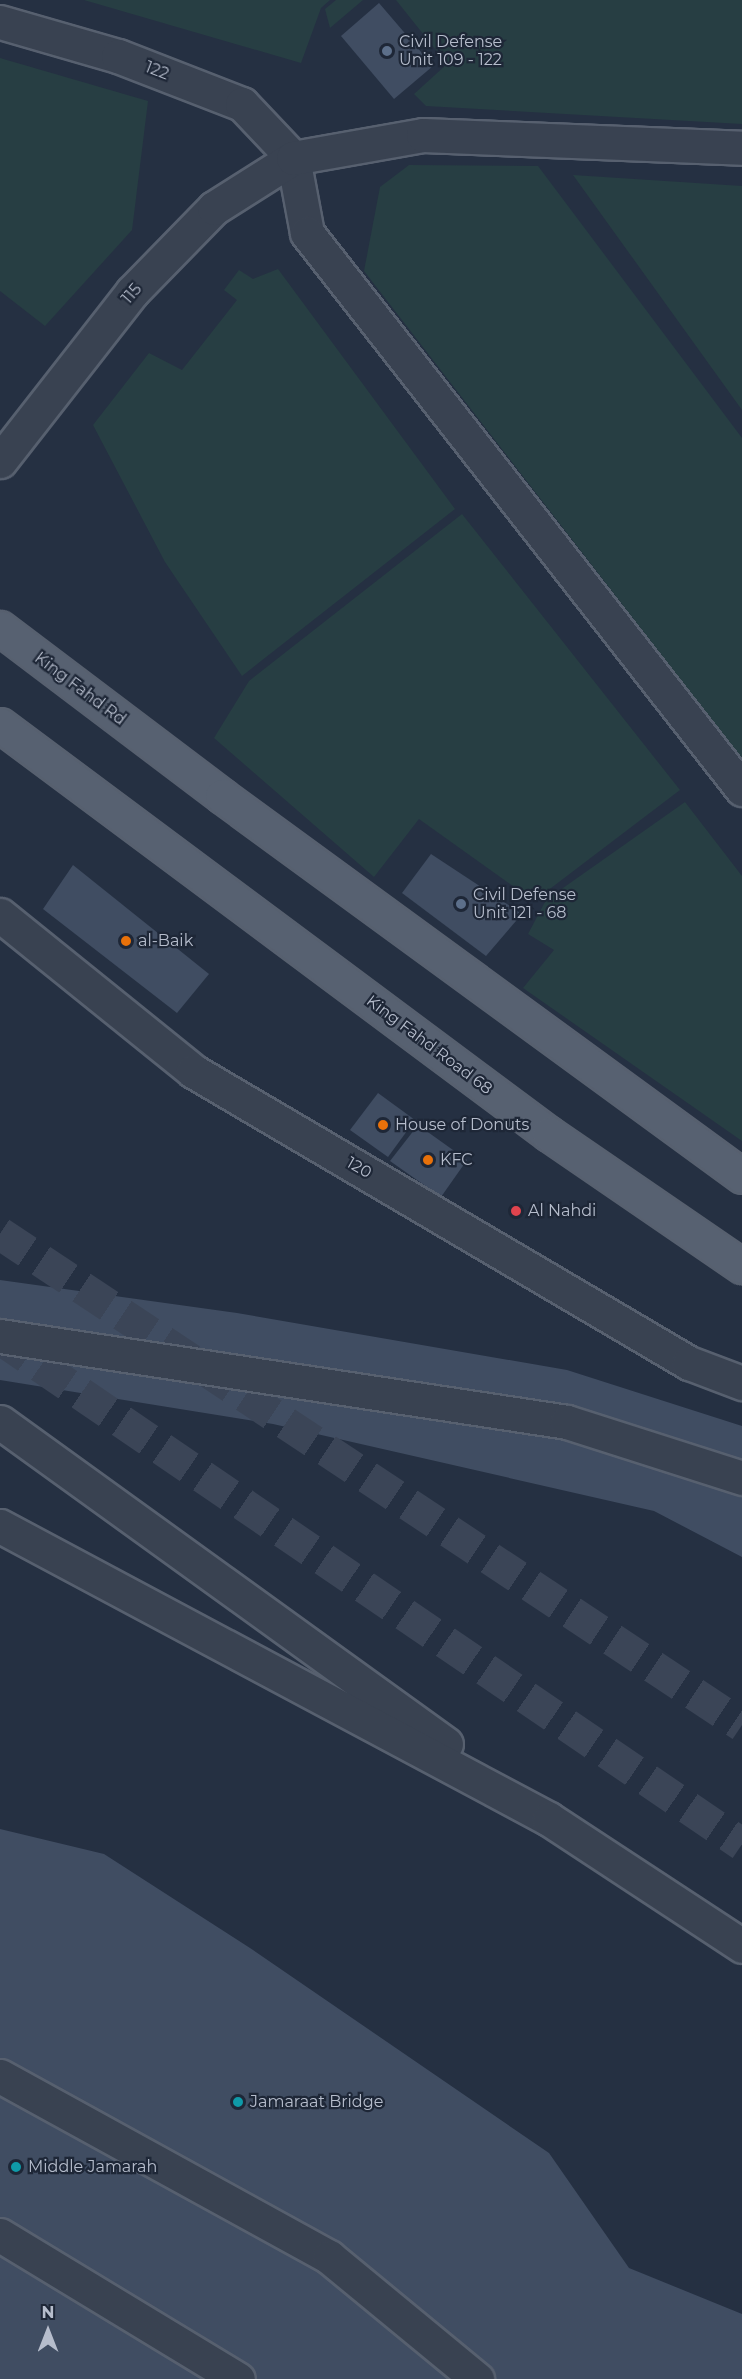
<!DOCTYPE html>
<html>
<head>
<meta charset="utf-8">
<style>
	body { margin:0 }
	#map { position:relative; width:742px; height:2379px; overflow:hidden; background:#253042; font-family:Montserrat,sans-serif }
	div>[style] { position:absolute }
	.green>* { inset:0; background:#273e43 }
	.building>* { inset:0; background:#404d62 }
	.minor-tunnel>* { height:33px; margin-top:-16.5px; transform-origin:0; background:repeating-linear-gradient(90deg,#3b4557 0 33px,transparent 0 49px) }
	.roads { filter:drop-shadow(2px 0 #57606f) drop-shadow(-2px 0 #57606f) drop-shadow(0 2px #57606f) drop-shadow(0 -2px #57606f) }
	.minor>* { height:33px; margin:-16.5px; padding:0 16.5px; transform-origin:16.5px; border-radius:16.5px; background:#394251 }
	.major>* { height:33px; margin:-16.5px; padding:0 16.5px; transform-origin:16.5px; border-radius:16.5px; background:#576171 }
	.bridges { filter:drop-shadow(2px 0 #57606f) drop-shadow(-2px 0 #57606f) drop-shadow(0 2px #57606f) drop-shadow(0 -2px #57606f) }
	.minor-bridge>* { height:33px; margin:-16.5px; padding:0 16.5px; transform-origin:16.5px; border-radius:16.5px; background:#394251 }
	.dots>* { width:16px; height:16px; translate:-50% -50%; box-sizing:border-box; border:3px solid #1e2737; border-radius:50% }
	span { translate:-50% -50%; white-space:nowrap; text-align:center; line-height:1.15; -webkit-text-stroke:4.5px #1e2737; paint-order:stroke }
	.poi-label { font-size:16px; color:#b6bdcc }
	.left { translate:0 -50%; text-align:left }
	.street-label { font-size:16px; color:#b6bdcc }
	.north { position:absolute; left:18px; top:2301px; width:60px; height:60px; -webkit-text-stroke:4px #1e2737; paint-order:stroke; rotate:0deg; font-size:16px; font-weight:700; line-height:24px; text-align:center; color:#b6bdcc }
	.north::after { content:''; display:block; margin:auto; width:21px; height:27px; background:#b6bdcc; clip-path:polygon(50% 0,100% 100%,50% 72%,0 100%) }
</style>
</head>
<body>
<div id="map">
	<div class="green">
		<div style="clip-path:polygon(84px 0,330px 0,321px 8px,301px 63px)"></div>
		<div style="clip-path:polygon(336px 0,363px 0,330px 28px,325px 9px)"></div>
		<div style="clip-path:polygon(396px 0,742px 0,742px 124px,426px 106px,414px 94px,447px 64px)"></div>
		<div style="clip-path:polygon(0 58px,148px 101px,132px 230px,45px 326px,0 291px)"></div>
		<div style="clip-path:polygon(409px 165px,538px 166px,742px 438px,742px 759px,364px 271px,380px 187px)"></div>
		<div style="clip-path:polygon(573px 175px,742px 186px,742px 410px)"></div>
		<div style="clip-path:polygon(278px 269px,455px 509px,242px 676px,165px 562px,93px 425px,149px 353px,182px 370px,237px 300px,224px 290px,239px 270px,253px 279px)"></div>
		<div style="clip-path:polygon(462px 514px,680px 790px,534px 901px,419px 819px,374px 877px,214px 738px,249px 681px)"></div>
		<div style="clip-path:polygon(685px 802px,742px 876px,742px 1141px,523px 988px,554px 950px,528px 934px,546px 900px)"></div>
	</div>
	<div class="building">
		<div style="clip-path:polygon(379px 3px,433px 66px,394px 99px,341px 36px)"></div>
		<div style="clip-path:polygon(431px 854px,522px 914px,486px 956px,402px 893px)"></div>
		<div style="clip-path:polygon(73px 865px,209px 974px,177px 1013px,43px 909px)"></div>
		<div style="clip-path:polygon(378px 1093px,415px 1120px,388px 1157px,350px 1130px)"></div>
		<div style="clip-path:polygon(418px 1125px,467px 1160px,441px 1197px,390px 1161px)"></div>
		<div style="clip-path:polygon(0 1280px,237px 1313px,567px 1370px,742px 1426px,742px 1557px,654px 1511px,273px 1424px,0 1380px)"></div>
		<div style="clip-path:polygon(0 1829px,104px 1854px,250px 1948px,549px 2153px,629px 2268px,742px 2314px,742px 2379px,0 2379px)"></div>
	</div>
	<div class="minor-tunnel">
		<div style="left:0;top:1233px;width:890px;rotate:33.55deg"></div>
		<div style="left:0;top:1338px;width:898px;rotate:34.29deg"></div>
	</div>
	<div class="roads">
		<div class="minor">
			<div style="left:0;top:22px;width:123px;rotate:16.1deg"></div>
			<div style="left:118px;top:56px;width:133px;rotate:21.2deg"></div>
			<div style="left:242px;top:104px;width:74px;rotate:46.6deg"></div>
			<div style="left:293px;top:158px;width:76px;rotate:79.4deg"></div>
			<div style="left:307px;top:233px;width:706px;rotate:51.96deg"></div>
			<div style="left:0;top:461px;width:214px;rotate:-52deg"></div>
			<div style="left:132px;top:292px;width:117px;rotate:-45.7deg"></div>
			<div style="left:214px;top:208px;width:93px;rotate:-32.3deg"></div>
			<div style="left:293px;top:158px;width:132px;rotate:-10deg"></div>
			<div style="left:423px;top:135px;width:319px;rotate:2.3deg"></div>
			<div style="left:0;top:915px;width:248px;rotate:38.9deg"></div>
			<div style="left:193px;top:1071px;width:576px;rotate:30.49deg"></div>
			<div style="left:689px;top:1363px;width:57px;rotate:20.7deg"></div>
			<div style="left:0;top:1422px;width:550px;rotate:35.83deg"></div>
			<div style="left:0;top:1526px;width:622px;rotate:28.09deg"></div>
			<div style="left:549px;top:1819px;width:231px;rotate:33.3deg"></div>
			<div style="left:0;top:2076px;width:376px;rotate:28.8deg"></div>
			<div style="left:329px;top:2257px;width:192px;rotate:39.5deg"></div>
			<div style="left:0;top:2235px;width:278px;rotate:31.2deg"></div>
		</div>
		<div class="major">
			<div style="left:0;top:628px;width:278px;rotate:37.1deg"></div>
			<div style="left:222px;top:796px;width:644px;rotate:36.16deg"></div>
			<div style="left:0;top:725px;width:685px;rotate:36.69deg"></div>
			<div style="left:549px;top:1134px;width:234px;rotate:34.4deg"></div>
		</div>
	</div>
	<div class="bridges">
		<div class="minor-bridge">
			<div style="left:0;top:1336px;width:573px;rotate:8.62deg"></div>
			<div style="left:567px;top:1422px;width:184px;rotate:17.7deg"></div>
		</div>
	</div>
	<div class="dots">
		<div style="left:387px;top:51px;background:#5c6f8a"></div>
		<div style="left:461px;top:904px;background:#5c6f8a"></div>
		<div style="left:126px;top:941px;background:#e8710a"></div>
		<div style="left:383px;top:1125px;background:#e8710a"></div>
		<div style="left:428px;top:1160px;background:#e8710a"></div>
		<div style="left:516px;top:1211px;background:#e0444e"></div>
		<div style="left:238px;top:2102px;background:#0f9aa8"></div>
		<div style="left:16px;top:2167px;background:#0f9aa8"></div>
	</div>
	<div class="poi-label">
		<span class="left" style="left:399px;top:51px">Civil Defense<br>Unit 109 - 122</span>
		<span class="left" style="left:473px;top:904px">Civil Defense<br>Unit 121 - 68</span>
		<span class="left" style="left:138px;top:941px">al-Baik</span>
		<span class="left" style="left:395px;top:1125px">House of Donuts</span>
		<span class="left" style="left:440px;top:1160px">KFC</span>
		<span class="left" style="left:528px;top:1211px">Al Nahdi</span>
		<span class="left" style="left:250px;top:2102px">Jamaraat Bridge</span>
		<span class="left" style="left:28px;top:2167px">Middle Jamarah</span>
	</div>
	<div class="street-label">
		<span style="left:157px;top:71px;rotate:21deg">122</span>
		<span style="left:132px;top:294px;rotate:-49deg">115</span>
		<span style="left:80px;top:689px;rotate:37deg">King Fahd Rd</span>
		<span style="left:429px;top:1045px;rotate:37deg">King Fahd Road 68</span>
		<span style="left:359px;top:1168px;rotate:30deg">120</span>
	</div>
	<div class="north">N</div>
</div>
</body>
</html>
